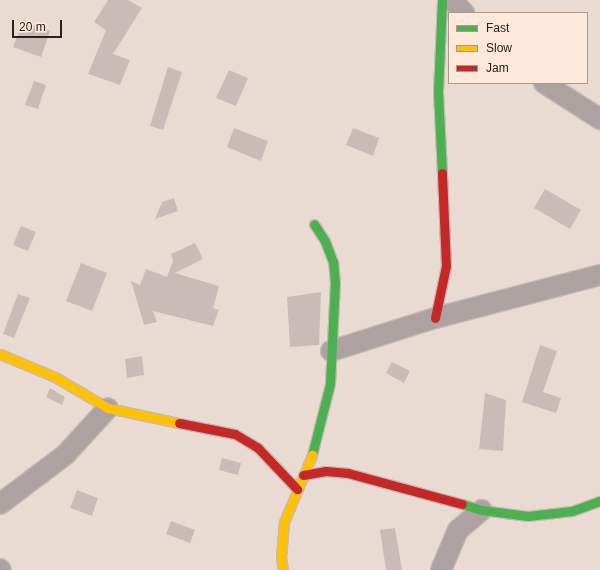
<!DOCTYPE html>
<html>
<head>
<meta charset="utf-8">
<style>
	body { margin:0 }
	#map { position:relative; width:600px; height:570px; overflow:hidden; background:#eadbd2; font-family:Arial,sans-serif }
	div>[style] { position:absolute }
	.building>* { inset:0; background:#c9bcb7 }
	.roads { filter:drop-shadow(1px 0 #c5bab3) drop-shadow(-1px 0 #c5bab3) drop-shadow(0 1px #c5bab3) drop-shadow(0 -1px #c5bab3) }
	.street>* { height:20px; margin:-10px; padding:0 10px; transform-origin:10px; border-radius:10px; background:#aea1a2 }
	.fast>* { height:9px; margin:-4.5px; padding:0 4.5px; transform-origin:4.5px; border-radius:4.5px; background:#4caf50 }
	.slow>* { height:9px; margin:-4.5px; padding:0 4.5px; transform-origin:4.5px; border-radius:4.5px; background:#ffc107 }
	.jam>* { height:9px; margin:-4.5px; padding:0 4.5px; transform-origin:4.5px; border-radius:4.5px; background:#c62828 }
	span { translate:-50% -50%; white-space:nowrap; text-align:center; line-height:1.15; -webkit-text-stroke:3.5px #fee8d9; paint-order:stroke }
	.legend { position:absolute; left:448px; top:12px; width:140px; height:72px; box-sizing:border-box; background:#fee8d9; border:1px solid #a9988d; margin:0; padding:5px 7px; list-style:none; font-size:12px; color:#2a211a }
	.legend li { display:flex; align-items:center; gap:8px; height:20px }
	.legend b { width:20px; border:1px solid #a9988d }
	.scale { position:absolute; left:12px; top:20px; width:50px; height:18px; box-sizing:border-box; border:2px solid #2a211a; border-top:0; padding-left:5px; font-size:12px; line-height:14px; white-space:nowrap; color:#2a211a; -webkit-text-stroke:3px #fee8d9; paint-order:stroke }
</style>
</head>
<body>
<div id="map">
	<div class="building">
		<div style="clip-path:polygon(108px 0,128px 0,142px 8px,113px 54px,130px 60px,120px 85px,88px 74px,106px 30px,94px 22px)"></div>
		<div style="clip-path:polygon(23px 22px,50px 31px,41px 57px,13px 47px)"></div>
		<div style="clip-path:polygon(168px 67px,182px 72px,163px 130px,150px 126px)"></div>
		<div style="clip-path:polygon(229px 70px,248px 78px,236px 106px,216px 98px)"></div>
		<div style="clip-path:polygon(34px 81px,46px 85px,38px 109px,25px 105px)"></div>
		<div style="clip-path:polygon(234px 128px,268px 141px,261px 161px,227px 147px)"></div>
		<div style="clip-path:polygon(353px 128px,379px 138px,373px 156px,346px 145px)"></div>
		<div style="clip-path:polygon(545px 189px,581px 210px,570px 229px,534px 208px)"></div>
		<div style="clip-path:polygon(174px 198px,178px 211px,155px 219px,162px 202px)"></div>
		<div style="clip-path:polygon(21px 226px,36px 232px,28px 251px,13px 245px)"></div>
		<div style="clip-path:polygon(195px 243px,203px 259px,175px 273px,219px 286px,213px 308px,219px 310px,213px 326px,153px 311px,157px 322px,144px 325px,131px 281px,140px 285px,146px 269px,167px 277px,173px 261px,171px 254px)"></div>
		<div style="clip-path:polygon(81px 263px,107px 273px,92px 311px,66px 301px)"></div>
		<div style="clip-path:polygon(321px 292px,319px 345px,290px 347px,287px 297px)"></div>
		<div style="clip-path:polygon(18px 294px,30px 298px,14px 338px,3px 334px)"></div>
		<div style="clip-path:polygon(540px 345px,557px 351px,543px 392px,561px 398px,556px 413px,522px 402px)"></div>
		<div style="clip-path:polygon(142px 356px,144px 375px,127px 378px,125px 359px)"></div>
		<div style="clip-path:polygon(392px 362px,410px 371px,404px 383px,386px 373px)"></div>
		<div style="clip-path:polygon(50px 388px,65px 397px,62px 405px,46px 397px)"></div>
		<div style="clip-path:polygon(485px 393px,506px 400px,503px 451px,479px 449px)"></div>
		<div style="clip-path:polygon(222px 458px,241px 463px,238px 475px,219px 470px)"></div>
		<div style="clip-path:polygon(77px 490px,98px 498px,92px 516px,70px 508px)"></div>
		<div style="clip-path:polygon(171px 521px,195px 530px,190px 543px,166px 534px)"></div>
		<div style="clip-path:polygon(395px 528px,402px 570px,386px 570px,380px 530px)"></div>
	</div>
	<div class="roads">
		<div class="street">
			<div style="left:452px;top:0;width:18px;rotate:47deg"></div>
			<div style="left:544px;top:83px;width:67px;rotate:32.7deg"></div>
			<div style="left:331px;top:351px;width:109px;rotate:-17.6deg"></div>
			<div style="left:435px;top:318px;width:171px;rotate:-14.6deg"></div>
			<div style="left:0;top:504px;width:83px;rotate:-37.1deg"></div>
			<div style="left:66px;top:454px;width:62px;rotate:-47.6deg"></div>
			<div style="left:0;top:569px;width:1px;rotate:45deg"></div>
			<div style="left:441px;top:570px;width:43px;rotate:-67deg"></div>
			<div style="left:458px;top:530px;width:31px;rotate:-40deg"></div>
		</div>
		<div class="fast">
			<div style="left:442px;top:173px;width:81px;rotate:-92.8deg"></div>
			<div style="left:438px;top:92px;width:92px;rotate:-87.5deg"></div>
			<div style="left:312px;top:455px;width:73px;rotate:-75.8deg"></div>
			<div style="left:330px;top:384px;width:101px;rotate:-87.2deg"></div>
			<div style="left:335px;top:283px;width:21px;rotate:-95deg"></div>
			<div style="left:333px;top:262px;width:22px;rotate:-111deg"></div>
			<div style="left:325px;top:241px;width:20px;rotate:-123deg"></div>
			<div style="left:462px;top:504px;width:21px;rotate:17deg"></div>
			<div style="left:482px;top:510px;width:46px;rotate:7.4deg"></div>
			<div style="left:528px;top:516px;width:44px;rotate:-6.5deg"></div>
			<div style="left:572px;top:511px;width:30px;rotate:-20deg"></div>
		</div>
		<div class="slow">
			<div style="left:0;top:354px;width:60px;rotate:22.7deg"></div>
			<div style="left:55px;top:377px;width:61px;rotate:30.3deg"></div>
			<div style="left:108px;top:408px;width:73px;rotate:11.9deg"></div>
			<div style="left:283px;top:570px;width:13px;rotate:-99deg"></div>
			<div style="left:281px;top:557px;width:35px;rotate:-85deg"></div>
			<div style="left:284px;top:522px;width:73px;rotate:-67.3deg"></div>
		</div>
		<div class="jam">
			<div style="left:435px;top:318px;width:53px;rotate:-78.1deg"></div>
			<div style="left:446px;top:266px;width:93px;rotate:-92.5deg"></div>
			<div style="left:179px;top:423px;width:57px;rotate:11.1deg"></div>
			<div style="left:235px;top:434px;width:27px;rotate:31deg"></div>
			<div style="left:258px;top:448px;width:57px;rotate:46.4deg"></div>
			<div style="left:303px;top:475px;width:23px;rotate:-10deg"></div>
			<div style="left:326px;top:471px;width:22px;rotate:5deg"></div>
			<div style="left:348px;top:473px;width:118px;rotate:15.2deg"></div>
		</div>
	</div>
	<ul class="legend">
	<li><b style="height:5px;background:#4caf50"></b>Fast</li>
	<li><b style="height:5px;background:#ffc107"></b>Slow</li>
	<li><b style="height:5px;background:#c62828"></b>Jam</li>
	</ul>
	<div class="scale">20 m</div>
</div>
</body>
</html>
